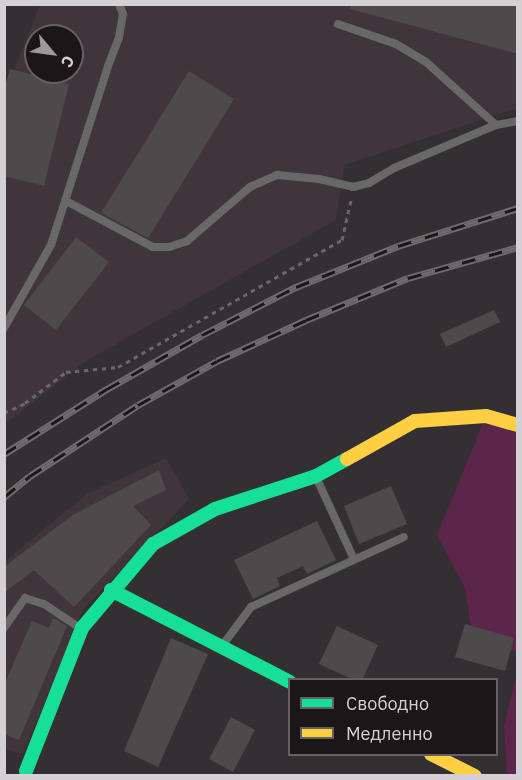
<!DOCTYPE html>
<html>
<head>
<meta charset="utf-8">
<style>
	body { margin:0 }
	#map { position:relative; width:522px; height:780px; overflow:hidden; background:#342f32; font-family:"IBM Plex Sans",sans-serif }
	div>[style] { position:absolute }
	.built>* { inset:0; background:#41353c }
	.green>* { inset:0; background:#5c264b }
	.building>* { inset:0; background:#4e4a4c }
	.path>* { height:3px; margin-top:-1.5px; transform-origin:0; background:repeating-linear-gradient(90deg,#696769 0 4.5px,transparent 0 9px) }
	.lane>* { height:8px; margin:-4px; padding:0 4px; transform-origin:4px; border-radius:4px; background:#686869 }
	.fast>* { height:14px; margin:-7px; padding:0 7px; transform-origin:7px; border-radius:7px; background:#16e098 }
	.slow>* { height:14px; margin:-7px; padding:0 7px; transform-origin:7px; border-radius:7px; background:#ffcf43 }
	.rail>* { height:7px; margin-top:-3.5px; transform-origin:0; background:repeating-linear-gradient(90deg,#1b1719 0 14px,#6c6b6d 0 28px); box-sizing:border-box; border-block:2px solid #6c6b6d }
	span { translate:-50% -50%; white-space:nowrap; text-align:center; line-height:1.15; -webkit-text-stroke:4.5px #1b1719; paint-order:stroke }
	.frame { position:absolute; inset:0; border:6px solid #d5d0d3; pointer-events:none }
	.legend { position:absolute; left:288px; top:678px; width:210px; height:78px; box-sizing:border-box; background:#1b1719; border:2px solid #656163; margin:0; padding:8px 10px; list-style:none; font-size:18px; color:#d5d0d3 }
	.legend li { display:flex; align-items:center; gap:12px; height:30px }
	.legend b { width:30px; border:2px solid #656163 }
	.north { position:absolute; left:24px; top:24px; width:60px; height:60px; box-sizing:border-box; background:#1b1719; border:2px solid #656163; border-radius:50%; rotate:119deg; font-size:16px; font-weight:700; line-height:24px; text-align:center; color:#d5d0d3 }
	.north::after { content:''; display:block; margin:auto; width:21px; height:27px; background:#9d989b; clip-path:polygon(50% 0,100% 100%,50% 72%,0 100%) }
</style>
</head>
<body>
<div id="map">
	<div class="built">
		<div style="clip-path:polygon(evenodd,40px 5px,517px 5px,517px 108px,344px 165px,336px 220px,86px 361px,5px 424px,4px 95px,40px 5px,36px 36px,72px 36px,72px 72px,36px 72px,36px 36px)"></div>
		<div style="clip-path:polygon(166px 458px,189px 499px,83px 610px,23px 754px,5px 749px,5px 561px,87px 494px)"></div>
	</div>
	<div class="green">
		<div style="clip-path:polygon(486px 416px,517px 427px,517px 653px,471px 626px,465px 588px,437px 535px)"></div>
		<div style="clip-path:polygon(517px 673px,517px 775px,507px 775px,504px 726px)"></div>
	</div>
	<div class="building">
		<div style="clip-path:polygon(351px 4px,518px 4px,518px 54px,350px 9px)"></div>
		<div style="clip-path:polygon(10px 69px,69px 84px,44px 186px,4px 176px,4px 90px)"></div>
		<div style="clip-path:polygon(189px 71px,234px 99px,148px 238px,101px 213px)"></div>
		<div style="clip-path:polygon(76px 237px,109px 262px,56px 330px,24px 305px)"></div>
		<div style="clip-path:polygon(494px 310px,500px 322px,446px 347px,440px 334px)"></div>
		<div style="clip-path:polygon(159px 470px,166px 490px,133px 506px,151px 525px,74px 607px,34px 570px,4px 593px,4px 567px,73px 515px)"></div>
		<div style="clip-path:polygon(391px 486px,407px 524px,359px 544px,344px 506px)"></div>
		<div style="clip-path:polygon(317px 521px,336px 560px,307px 574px,303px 566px,277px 578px,280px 586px,253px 599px,234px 560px)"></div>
		<div style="clip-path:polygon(53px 618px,67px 626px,19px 740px,4px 734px,4px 685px,32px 621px,49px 628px)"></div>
		<div style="clip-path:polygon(465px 624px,514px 638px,505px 671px,455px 657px)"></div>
		<div style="clip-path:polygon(337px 626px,378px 645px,362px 680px,354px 680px,319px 664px)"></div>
		<div style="clip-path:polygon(171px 638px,208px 654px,158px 767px,124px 751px)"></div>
		<div style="clip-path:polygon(231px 717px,255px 730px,233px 772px,209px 759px)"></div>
	</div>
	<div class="path">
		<div style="left:4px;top:413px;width:23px;rotate:-25deg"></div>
		<div style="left:25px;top:403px;width:51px;rotate:-37.1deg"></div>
		<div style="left:66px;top:372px;width:52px;rotate:-5.5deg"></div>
		<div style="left:118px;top:367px;width:257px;rotate:-29.6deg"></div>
		<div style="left:342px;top:240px;width:41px;rotate:-77.3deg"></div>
	</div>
	<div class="lane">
		<div style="left:338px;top:24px;width:61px;rotate:19deg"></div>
		<div style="left:396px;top:44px;width:35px;rotate:31deg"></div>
		<div style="left:426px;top:62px;width:94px;rotate:42deg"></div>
		<div style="left:66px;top:201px;width:98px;rotate:27.9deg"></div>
		<div style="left:153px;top:247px;width:16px"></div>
		<div style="left:169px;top:247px;width:19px;rotate:-18deg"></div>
		<div style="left:187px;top:241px;width:83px;rotate:-40.6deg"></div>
		<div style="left:250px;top:187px;width:30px;rotate:-24deg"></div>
		<div style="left:277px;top:175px;width:42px;rotate:5.4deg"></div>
		<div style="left:319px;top:179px;width:35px;rotate:13deg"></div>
		<div style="left:353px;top:187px;width:16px;rotate:-14deg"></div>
		<div style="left:369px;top:183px;width:29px;rotate:-31deg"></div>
		<div style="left:394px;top:168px;width:111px;rotate:-22.9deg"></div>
		<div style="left:496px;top:125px;width:22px;rotate:-10deg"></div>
		<div style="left:4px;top:328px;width:95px;rotate:-60.5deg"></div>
		<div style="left:51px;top:245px;width:188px;rotate:-72.3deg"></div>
		<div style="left:108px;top:66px;width:31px;rotate:-69deg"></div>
		<div style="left:119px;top:37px;width:23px;rotate:-80deg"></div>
		<div style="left:123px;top:14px;width:11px;rotate:-112deg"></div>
		<div style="left:316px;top:477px;width:88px;rotate:65.2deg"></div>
		<div style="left:4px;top:628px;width:37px;rotate:-55deg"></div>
		<div style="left:25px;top:598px;width:20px;rotate:18deg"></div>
		<div style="left:44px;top:604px;width:43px;rotate:33.7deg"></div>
		<div style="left:222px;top:646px;width:49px;rotate:-53.4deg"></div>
		<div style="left:251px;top:607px;width:168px;rotate:-24.6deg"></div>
	</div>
	<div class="fast">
		<div style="left:111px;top:590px;width:201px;rotate:27.2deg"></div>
		<div style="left:26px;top:771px;width:154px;rotate:-68.6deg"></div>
		<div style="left:82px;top:628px;width:110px;rotate:-49.8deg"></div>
		<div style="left:153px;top:544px;width:71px;rotate:-29.4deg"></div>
		<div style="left:215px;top:509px;width:106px;rotate:-18.1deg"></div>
		<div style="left:316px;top:476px;width:35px;rotate:-29deg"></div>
	</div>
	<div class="slow">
		<div style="left:347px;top:459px;width:78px;rotate:-29.2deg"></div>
		<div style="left:415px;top:421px;width:71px;rotate:-4deg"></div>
		<div style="left:486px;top:416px;width:33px;rotate:16deg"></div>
		<div style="left:431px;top:754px;width:49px;rotate:26.6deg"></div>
	</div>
	<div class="rail">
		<div style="left:4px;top:454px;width:122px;rotate:-32.3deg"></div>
		<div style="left:107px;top:389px;width:109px;rotate:-29.6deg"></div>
		<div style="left:202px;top:335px;width:106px;rotate:-27.1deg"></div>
		<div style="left:296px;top:287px;width:110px;rotate:-21.9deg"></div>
		<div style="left:398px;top:246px;width:126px;rotate:-17.6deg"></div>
		<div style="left:4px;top:497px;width:33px;rotate:-39deg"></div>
		<div style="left:30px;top:476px;width:129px;rotate:-33.3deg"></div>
		<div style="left:138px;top:405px;width:90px;rotate:-29.1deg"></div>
		<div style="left:217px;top:361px;width:98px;rotate:-24.7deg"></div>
		<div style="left:306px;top:320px;width:110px;rotate:-22.4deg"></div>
		<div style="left:408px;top:278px;width:114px;rotate:-15.7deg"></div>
	</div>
	<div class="frame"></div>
	<ul class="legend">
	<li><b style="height:8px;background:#16e098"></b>Свободно</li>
	<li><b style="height:8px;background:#ffcf43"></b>Медленно</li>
	</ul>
	<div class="north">С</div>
</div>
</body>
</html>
